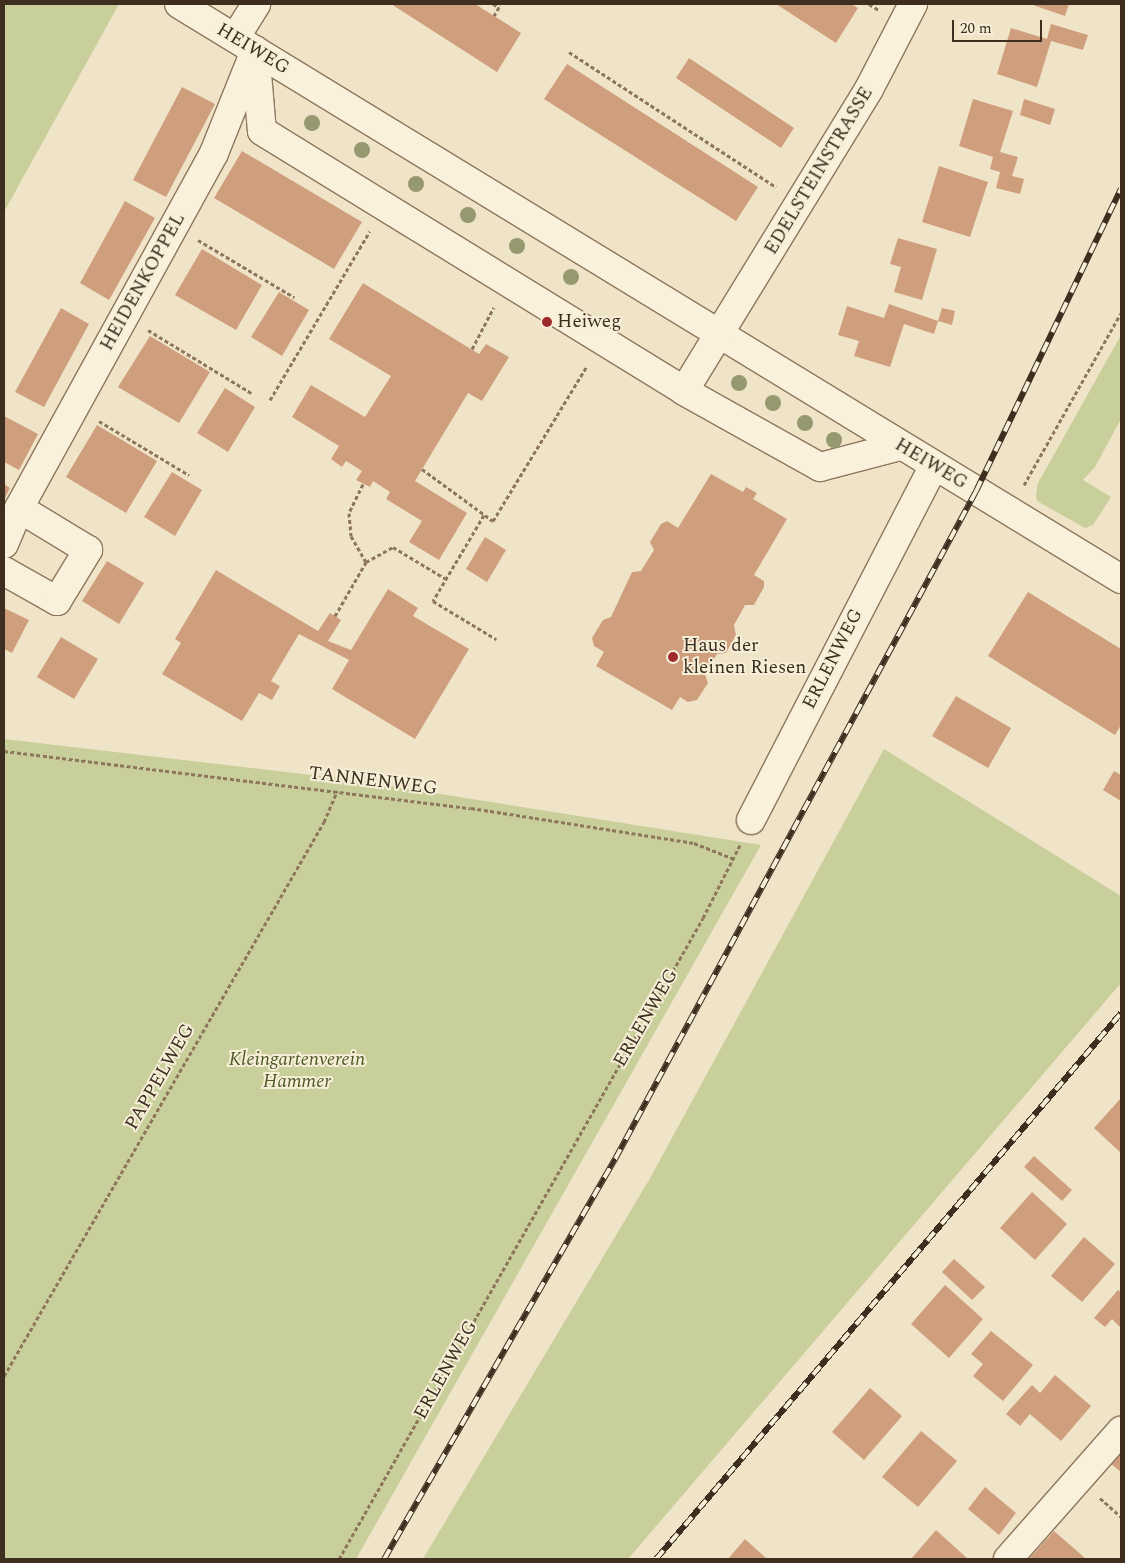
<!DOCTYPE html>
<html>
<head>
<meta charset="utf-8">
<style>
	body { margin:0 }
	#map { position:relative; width:1125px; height:1563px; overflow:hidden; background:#f0e4c8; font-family:Spectral,serif }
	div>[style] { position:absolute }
	.green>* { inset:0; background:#c9cf9b }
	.building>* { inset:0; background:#cf9f7d }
	.path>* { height:3px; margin-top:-1.5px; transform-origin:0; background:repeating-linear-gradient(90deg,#8d765c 0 4px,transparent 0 6.5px) }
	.roads { filter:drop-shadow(1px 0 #8d765c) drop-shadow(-1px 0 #8d765c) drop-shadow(0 1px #8d765c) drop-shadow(0 -1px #8d765c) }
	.minor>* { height:28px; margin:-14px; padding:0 14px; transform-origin:14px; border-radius:14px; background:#faf1dc }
	.rail>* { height:5.5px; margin-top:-2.75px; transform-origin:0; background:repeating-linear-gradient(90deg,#f7eed8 0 11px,#3d2e20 0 22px); box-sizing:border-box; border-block:1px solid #3d2e20 }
	.trees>* { width:16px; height:16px; margin:-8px; border-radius:50%; background:#96986f }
	.dots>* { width:14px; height:14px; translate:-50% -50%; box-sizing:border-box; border:2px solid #f7eed8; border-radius:50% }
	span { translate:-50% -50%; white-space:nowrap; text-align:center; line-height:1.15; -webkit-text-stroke:4px #f7eed8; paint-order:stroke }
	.street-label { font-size:19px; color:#3d2e20 }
	.poi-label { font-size:19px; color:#3d2e20 }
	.left { translate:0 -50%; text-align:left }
	.park-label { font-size:19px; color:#4d5a26; font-style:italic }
	.frame { position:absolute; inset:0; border:5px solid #3d2e20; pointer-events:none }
	.scale { position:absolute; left:952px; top:20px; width:90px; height:22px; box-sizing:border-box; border:2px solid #3d2e20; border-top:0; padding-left:6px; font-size:15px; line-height:18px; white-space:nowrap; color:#3d2e20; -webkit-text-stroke:4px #f7eed8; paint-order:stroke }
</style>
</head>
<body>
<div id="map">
	<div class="green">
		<div style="clip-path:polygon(4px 4px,119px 4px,4px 212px)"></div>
		<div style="clip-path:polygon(1121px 335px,1121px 419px,1095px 467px,1083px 480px,1111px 497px,1093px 525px,1085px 528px,1037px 501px,1036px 494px,1038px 483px)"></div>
		<div style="clip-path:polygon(4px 739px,346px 779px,761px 845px,356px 1559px,4px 1559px)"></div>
		<div style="clip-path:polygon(884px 749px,1121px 896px,1121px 983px,628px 1559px,423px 1559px,649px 1180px)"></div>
	</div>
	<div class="building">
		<div style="clip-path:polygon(391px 4px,475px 4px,521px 33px,497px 72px)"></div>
		<div style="clip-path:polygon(776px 4px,851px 4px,858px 8px,836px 43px)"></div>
		<div style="clip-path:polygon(1030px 4px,1069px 4px,1065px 16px)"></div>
		<div style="clip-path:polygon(1051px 24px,1088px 35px,1083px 50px,1051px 41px,1037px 87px,997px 74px,1011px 28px,1047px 39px)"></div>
		<div style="clip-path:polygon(689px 58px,794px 128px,781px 148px,676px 78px)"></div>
		<div style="clip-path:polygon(567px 64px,758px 187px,736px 221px,544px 99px)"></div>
		<div style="clip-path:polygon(182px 87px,215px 104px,166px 197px,133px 180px)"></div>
		<div style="clip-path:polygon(973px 99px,1013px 111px,1000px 152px,1018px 157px,1012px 176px,1024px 179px,1020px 194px,996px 188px,1000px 172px,990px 169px,993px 157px,959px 146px)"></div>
		<div style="clip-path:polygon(1024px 99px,1055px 109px,1050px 125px,1020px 115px)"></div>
		<div style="clip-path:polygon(242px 151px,362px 222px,334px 269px,214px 198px)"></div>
		<div style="clip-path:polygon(939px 166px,988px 182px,970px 237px,922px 222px)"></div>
		<div style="clip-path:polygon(125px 201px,155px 218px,109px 300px,80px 283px)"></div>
		<div style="clip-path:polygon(898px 238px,937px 249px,922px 300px,894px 292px,901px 267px,890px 264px)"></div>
		<div style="clip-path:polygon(202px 249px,262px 285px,236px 330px,175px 295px)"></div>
		<div style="clip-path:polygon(363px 283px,479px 354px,486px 344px,509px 357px,482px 401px,468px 393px,415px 481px,467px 513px,439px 560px,409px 542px,422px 521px,386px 499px,390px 492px,373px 481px,370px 487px,356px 480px,362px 471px,346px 461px,342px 467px,331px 459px,339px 446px,292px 417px,311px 385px,365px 417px,391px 376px,329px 339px)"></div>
		<div style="clip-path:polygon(279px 292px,309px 310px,282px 356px,251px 337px)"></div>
		<div style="clip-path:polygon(889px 304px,938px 321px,942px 308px,955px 311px,952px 325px,938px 321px,934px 334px,904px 324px,890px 367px,854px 356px,859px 341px,838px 335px,847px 306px,884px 318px)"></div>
		<div style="clip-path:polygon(61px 308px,89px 324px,44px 407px,15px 392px)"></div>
		<div style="clip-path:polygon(150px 336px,210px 372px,179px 423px,118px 387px)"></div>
		<div style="clip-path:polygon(225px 388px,255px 407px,228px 452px,197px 433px)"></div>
		<div style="clip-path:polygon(4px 416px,38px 434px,19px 470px,4px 462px)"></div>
		<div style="clip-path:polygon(97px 425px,157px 461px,126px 513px,66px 477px)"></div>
		<div style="clip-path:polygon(172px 472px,202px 490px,175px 536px,144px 517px)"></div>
		<div style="clip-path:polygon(711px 474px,743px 492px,746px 487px,757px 493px,753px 499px,787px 519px,754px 575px,764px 581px,764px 587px,754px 605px,745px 605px,734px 625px,736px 635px,726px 653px,717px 654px,705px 674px,708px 683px,697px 700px,688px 702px,680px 697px,672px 710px,596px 666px,604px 652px,594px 646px,592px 638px,603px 620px,611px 617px,632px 572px,641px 571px,654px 550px,650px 542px,661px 524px,667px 521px,678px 528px)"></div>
		<div style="clip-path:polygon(4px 484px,10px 488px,4px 500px)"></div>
		<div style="clip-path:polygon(485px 537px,506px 550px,487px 582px,466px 569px)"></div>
		<div style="clip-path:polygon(107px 561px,144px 583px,119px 624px,82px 601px)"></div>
		<div style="clip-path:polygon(216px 570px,318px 631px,330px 613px,341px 620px,328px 641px,351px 650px,388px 589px,418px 608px,413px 616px,469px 649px,415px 739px,332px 689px,349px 660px,299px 634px,271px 681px,280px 686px,272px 700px,259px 693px,242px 721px,162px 674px,181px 643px,175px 639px)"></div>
		<div style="clip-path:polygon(1028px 592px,1121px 649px,1121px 725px,1115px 735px,988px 656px)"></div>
		<div style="clip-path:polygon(4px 608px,29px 620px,12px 653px,4px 649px)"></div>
		<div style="clip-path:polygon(61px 637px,98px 659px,74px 699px,37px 677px)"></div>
		<div style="clip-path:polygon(956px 696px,1011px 728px,988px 768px,932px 736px)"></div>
		<div style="clip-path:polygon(1114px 771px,1121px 775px,1121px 801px,1103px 790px)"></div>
		<div style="clip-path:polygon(1121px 1098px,1121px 1153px,1094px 1128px)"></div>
		<div style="clip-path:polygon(1034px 1156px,1072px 1190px,1062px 1201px,1024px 1167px)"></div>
		<div style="clip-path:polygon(1032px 1192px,1067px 1224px,1035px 1260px,1000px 1228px)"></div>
		<div style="clip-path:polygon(1084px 1237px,1115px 1264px,1082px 1302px,1051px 1276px)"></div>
		<div style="clip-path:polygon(954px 1259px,985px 1287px,972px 1300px,942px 1272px)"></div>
		<div style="clip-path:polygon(945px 1285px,983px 1319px,949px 1358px,911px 1324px)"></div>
		<div style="clip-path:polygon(1118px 1290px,1121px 1292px,1121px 1328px,1112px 1319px,1105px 1327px,1094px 1318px)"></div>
		<div style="clip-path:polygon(991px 1331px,1033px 1365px,1003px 1401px,973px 1376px,983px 1364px,971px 1354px)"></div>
		<div style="clip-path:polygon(1055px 1375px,1091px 1406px,1061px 1441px,1030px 1414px,1020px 1426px,1006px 1414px,1032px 1385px,1040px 1393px)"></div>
		<div style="clip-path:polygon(870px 1388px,902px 1416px,864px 1460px,832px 1432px)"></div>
		<div style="clip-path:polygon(921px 1431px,957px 1461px,918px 1507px,882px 1477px)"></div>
		<div style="clip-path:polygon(1121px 1449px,1121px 1472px,1110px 1463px)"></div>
		<div style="clip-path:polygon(985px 1487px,1016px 1513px,999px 1535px,968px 1509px)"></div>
		<div style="clip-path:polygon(936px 1530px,968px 1559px,911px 1559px)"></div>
		<div style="clip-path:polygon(1054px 1531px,1077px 1551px,1086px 1559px,1029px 1559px)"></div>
		<div style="clip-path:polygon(745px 1539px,767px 1559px,728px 1559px)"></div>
	</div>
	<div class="path">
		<div style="left:493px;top:4px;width:7px;rotate:27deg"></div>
		<div style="left:499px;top:7px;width:10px;rotate:119deg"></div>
		<div style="left:869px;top:4px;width:12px;rotate:31deg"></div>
		<div style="left:569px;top:52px;width:247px;rotate:33.1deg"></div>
		<div style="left:198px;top:240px;width:112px;rotate:30.7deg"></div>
		<div style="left:148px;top:330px;width:123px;rotate:31.4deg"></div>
		<div style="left:472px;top:349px;width:47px;rotate:-62.4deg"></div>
		<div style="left:270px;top:400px;width:196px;rotate:-59.4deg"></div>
		<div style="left:99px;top:421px;width:105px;rotate:31deg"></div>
		<div style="left:422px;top:469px;width:88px;rotate:36.2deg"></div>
		<div style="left:493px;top:521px;width:181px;rotate:-58.8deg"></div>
		<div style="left:363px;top:484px;width:32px;rotate:116deg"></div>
		<div style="left:349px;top:513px;width:23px;rotate:85deg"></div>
		<div style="left:351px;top:536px;width:30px;rotate:60deg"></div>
		<div style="left:1024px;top:485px;width:197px;rotate:-60.6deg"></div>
		<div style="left:484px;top:515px;width:100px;rotate:120.7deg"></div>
		<div style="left:433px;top:601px;width:74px;rotate:31.1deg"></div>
		<div style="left:335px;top:616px;width:62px;rotate:-60.1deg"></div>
		<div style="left:366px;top:562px;width:31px;rotate:-29deg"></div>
		<div style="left:393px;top:547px;width:62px;rotate:31.1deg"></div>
		<div style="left:4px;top:751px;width:470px;rotate:7deg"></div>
		<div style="left:471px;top:808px;width:226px;rotate:8.9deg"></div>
		<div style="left:694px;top:843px;width:43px;rotate:21.8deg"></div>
		<div style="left:4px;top:1376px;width:640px;rotate:-59.99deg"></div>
		<div style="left:324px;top:822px;width:34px;rotate:-67deg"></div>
		<div style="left:1100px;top:1498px;width:28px;rotate:42deg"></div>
		<div style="left:339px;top:1559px;width:737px;rotate:-60.41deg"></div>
		<div style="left:703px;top:918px;width:82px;rotate:-63.1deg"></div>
	</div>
	<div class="roads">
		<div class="minor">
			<div style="left:179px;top:4px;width:1104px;rotate:31.4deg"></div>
			<div style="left:235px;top:38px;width:40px;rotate:-58deg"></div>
			<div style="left:255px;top:50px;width:81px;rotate:85.1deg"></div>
			<div style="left:262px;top:131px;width:496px;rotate:31.6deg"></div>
			<div style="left:684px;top:391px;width:354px;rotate:-58.5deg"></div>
			<div style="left:869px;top:89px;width:96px;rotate:-62.6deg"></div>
			<div style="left:684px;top:391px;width:156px;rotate:29.2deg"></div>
			<div style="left:820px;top:467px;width:83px;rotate:-14.7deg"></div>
			<div style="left:4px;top:544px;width:39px;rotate:-67deg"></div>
			<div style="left:19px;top:508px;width:405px;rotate:-61.2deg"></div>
			<div style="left:214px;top:153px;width:105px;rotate:-68.1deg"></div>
			<div style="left:4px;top:571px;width:61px;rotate:29.5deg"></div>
			<div style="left:57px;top:601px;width:60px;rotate:-58.7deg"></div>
			<div style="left:88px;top:550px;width:81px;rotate:-148.7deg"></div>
			<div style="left:751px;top:820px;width:399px;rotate:-62.7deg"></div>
			<div style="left:1008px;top:1559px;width:171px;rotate:-48.6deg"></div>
		</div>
	</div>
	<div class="rail">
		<div style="left:384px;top:1559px;width:462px;rotate:-60deg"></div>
		<div style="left:615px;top:1159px;width:759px;rotate:-61.61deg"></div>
		<div style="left:976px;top:491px;width:335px;rotate:-64.4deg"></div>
		<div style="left:656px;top:1559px;width:717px;rotate:-49.58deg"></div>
	</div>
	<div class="trees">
		<div style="left:312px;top:123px"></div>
		<div style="left:362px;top:150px"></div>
		<div style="left:416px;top:184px"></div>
		<div style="left:468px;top:215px"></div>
		<div style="left:517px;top:246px"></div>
		<div style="left:571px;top:277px"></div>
		<div style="left:739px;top:383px"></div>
		<div style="left:773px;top:403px"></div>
		<div style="left:805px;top:423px"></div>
		<div style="left:834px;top:440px"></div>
	</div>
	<div class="dots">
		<div style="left:547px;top:322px;background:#9e2a2b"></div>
		<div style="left:673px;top:657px;background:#9e2a2b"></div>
	</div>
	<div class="street-label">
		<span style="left:253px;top:49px;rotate:31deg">HEIWEG</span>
		<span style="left:819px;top:171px;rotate:-59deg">EDELSTEINSTRASSE</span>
		<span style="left:143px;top:282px;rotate:-61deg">HEIDENKOPPEL</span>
		<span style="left:931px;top:464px;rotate:31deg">HEIWEG</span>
		<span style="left:833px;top:659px;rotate:-63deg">ERLENWEG</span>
		<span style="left:373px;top:781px;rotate:7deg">TANNENWEG</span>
		<span style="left:646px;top:1018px;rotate:-60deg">ERLENWEG</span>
		<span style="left:160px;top:1077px;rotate:-60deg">PAPPELWEG</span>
		<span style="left:446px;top:1370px;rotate:-61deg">ERLENWEG</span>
	</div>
	<div class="poi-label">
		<span class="left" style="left:557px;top:322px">Heiweg</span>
		<span class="left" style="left:683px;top:657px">Haus der<br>kleinen Riesen</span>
	</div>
	<div class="park-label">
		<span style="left:297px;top:1071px">Kleingartenverein<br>Hammer</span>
	</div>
	<div class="frame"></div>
	<div class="scale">20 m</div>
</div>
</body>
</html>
